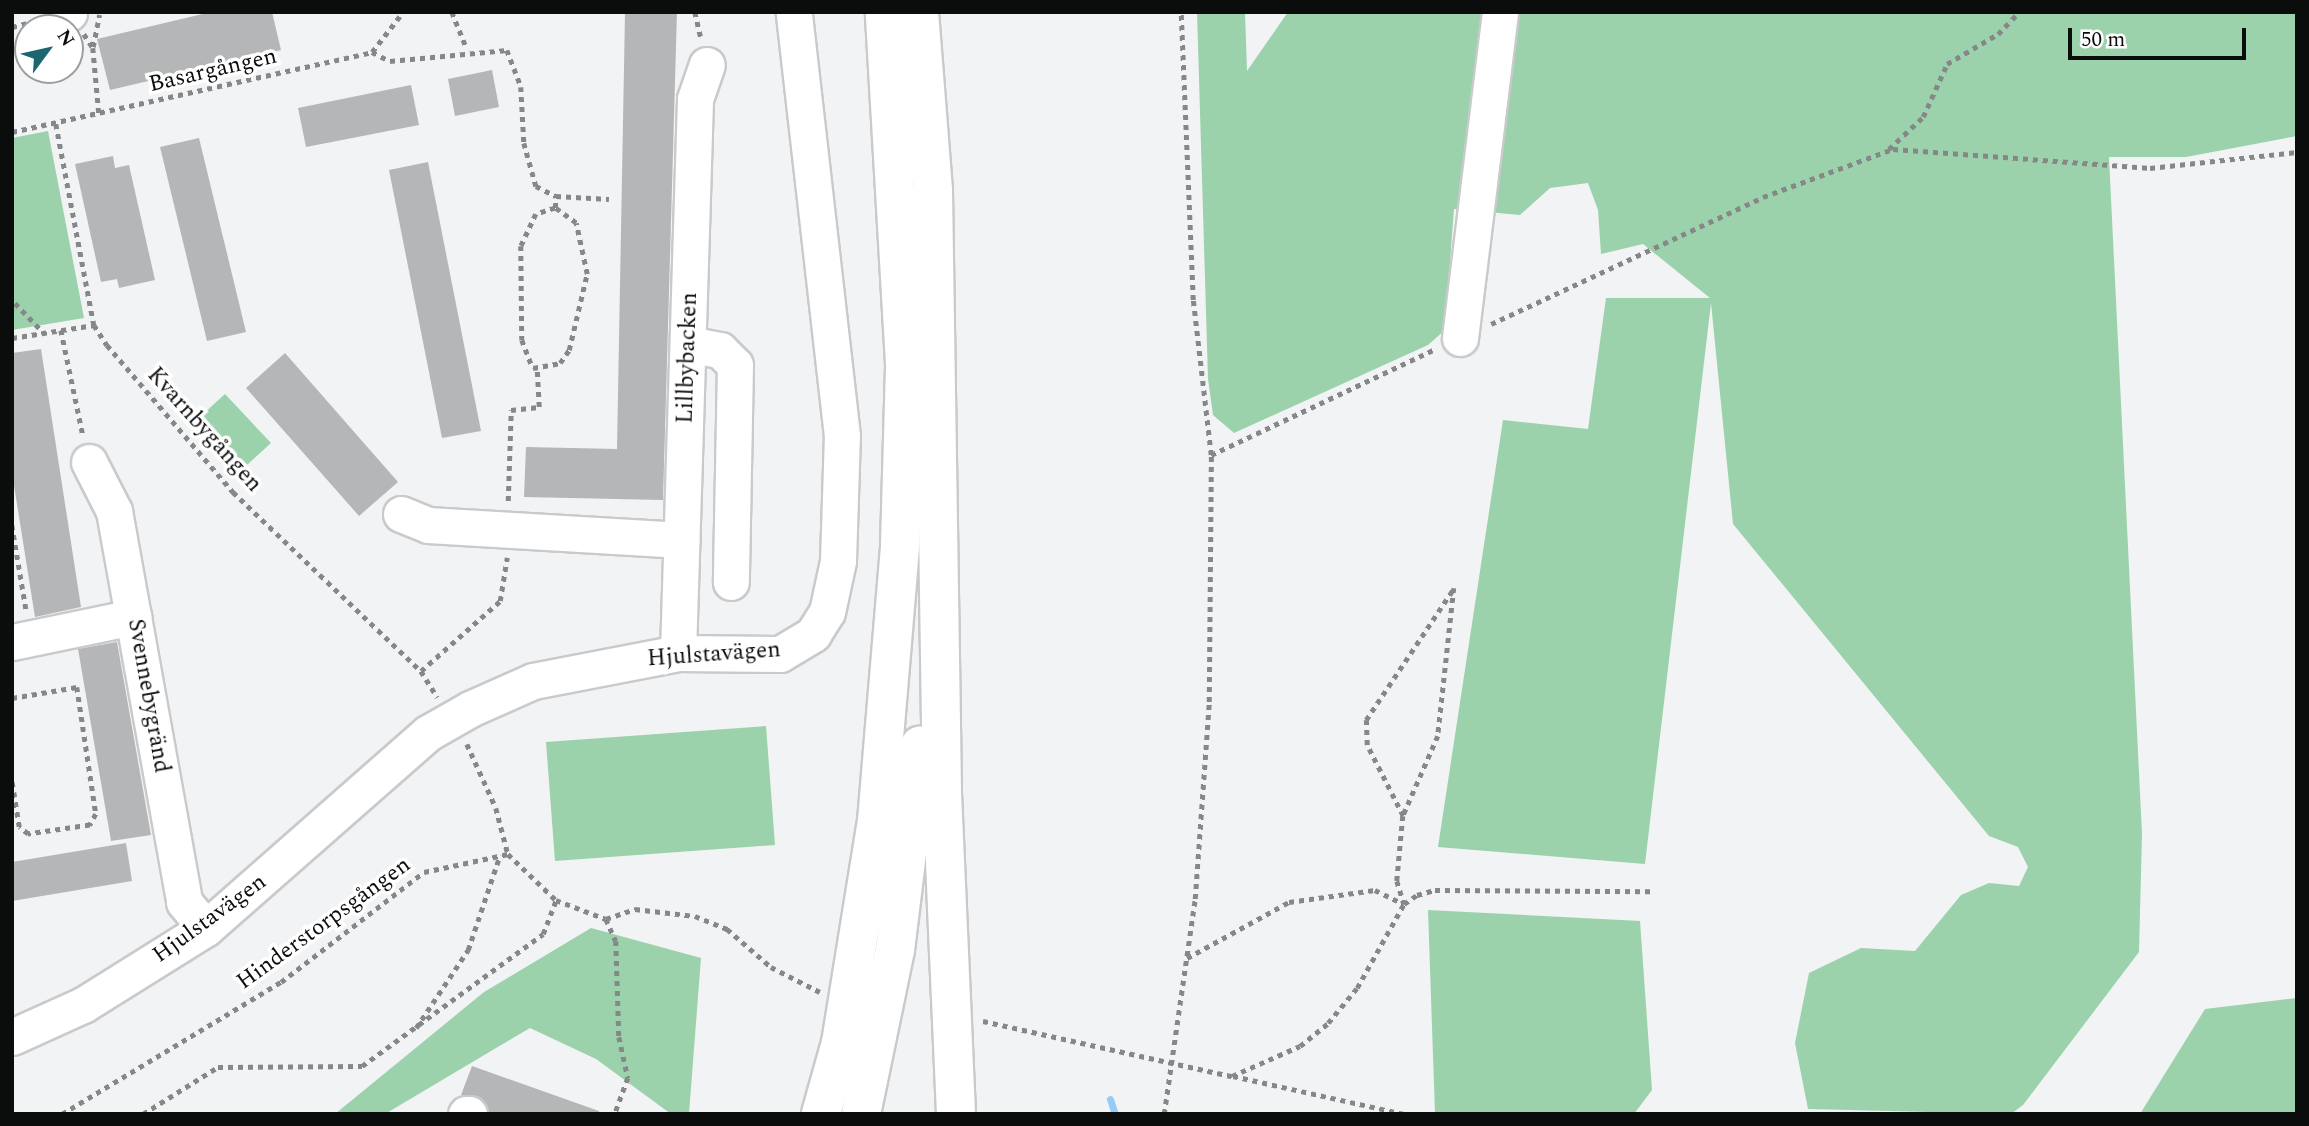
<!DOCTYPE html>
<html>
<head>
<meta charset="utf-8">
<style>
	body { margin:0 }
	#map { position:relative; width:2309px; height:1126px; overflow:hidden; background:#f2f3f5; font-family:Spectral,serif }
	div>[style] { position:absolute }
	.green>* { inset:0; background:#9bd2ab }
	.stream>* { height:7px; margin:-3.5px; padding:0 3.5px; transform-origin:3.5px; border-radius:3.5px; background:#93ccf7 }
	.building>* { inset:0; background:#b5b6b8 }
	.path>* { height:4.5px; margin-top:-2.25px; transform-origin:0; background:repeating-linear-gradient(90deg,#868788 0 5px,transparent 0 10px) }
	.roads { filter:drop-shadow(2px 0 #c9cacc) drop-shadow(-2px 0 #c9cacc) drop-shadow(0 2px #c9cacc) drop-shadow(0 -2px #c9cacc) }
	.minor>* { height:35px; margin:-17.5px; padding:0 17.5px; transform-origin:17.5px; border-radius:17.5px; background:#fff }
	.highway>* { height:38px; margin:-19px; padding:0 19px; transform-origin:19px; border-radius:19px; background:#fff }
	span { translate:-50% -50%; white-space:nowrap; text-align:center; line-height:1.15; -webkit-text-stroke:7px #fff; paint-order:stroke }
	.street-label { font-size:23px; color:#0b0c0c }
	.frame { position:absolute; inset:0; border:14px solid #0b0c0c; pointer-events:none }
	.north { position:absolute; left:14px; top:14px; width:70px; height:70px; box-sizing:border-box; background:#fff; border:2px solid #9d9e9e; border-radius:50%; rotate:57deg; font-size:19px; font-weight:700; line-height:28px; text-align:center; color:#0b0c0c }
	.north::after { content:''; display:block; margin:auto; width:24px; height:32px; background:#1b676f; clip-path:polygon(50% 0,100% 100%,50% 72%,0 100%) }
	.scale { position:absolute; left:2068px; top:28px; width:178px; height:32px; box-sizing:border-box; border:4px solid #0b0c0c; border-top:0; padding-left:9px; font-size:21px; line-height:24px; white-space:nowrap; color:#0b0c0c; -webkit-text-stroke:5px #fff; paint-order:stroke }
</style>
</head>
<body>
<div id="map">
	<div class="green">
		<div style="clip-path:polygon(1197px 12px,1245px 12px,1247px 71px,1288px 12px,2297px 12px,2297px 136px,2186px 157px,2109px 157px,2142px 834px,2139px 952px,2023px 1105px,2011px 1114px,1808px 1109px,1795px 1043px,1809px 973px,1861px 948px,1915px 951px,1961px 895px,1989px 883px,2019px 886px,2028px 867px,2018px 847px,1989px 836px,1733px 524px,1711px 303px,1645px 864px,1438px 847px,1503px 420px,1588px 429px,1606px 298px,1710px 298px,1643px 244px,1601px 254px,1598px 210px,1588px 183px,1550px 188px,1520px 215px,1454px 209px,1445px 330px,1428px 345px,1234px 433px,1213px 415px,1208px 379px)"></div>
		<div style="clip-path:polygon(48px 131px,84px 318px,12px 330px,12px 138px)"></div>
		<div style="clip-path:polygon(225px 394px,271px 443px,236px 475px,191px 425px)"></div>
		<div style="clip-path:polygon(766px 726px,775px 845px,555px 861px,546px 742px)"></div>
		<div style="clip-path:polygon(1428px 910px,1640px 921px,1652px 1090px,1634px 1114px,1435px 1114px)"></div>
		<div style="clip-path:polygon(591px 928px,701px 958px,689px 1114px,671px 1114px,596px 1059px,530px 1028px,385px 1114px,335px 1114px,484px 992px)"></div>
		<div style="clip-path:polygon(2297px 998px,2297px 1114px,2140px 1114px,2205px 1009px)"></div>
	</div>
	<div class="stream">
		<div style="left:1110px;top:1099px;width:16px;rotate:72deg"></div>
	</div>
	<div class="building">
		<div style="clip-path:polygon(211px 12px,272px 12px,281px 50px,110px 90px,97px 39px)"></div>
		<div style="clip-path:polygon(625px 12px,677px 12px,663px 500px,524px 497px,526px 447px,617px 449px)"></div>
		<div style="clip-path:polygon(492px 70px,499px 107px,455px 116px,448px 79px)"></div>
		<div style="clip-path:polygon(411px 85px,419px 125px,306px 147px,298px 108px)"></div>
		<div style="clip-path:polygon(199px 138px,246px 332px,207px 341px,160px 147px)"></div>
		<div style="clip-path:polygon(113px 156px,115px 168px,129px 165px,155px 280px,119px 288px,117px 279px,101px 282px,75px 164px)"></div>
		<div style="clip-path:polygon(428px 162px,481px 431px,442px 438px,389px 170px)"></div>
		<div style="clip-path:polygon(41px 349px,81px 607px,35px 617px,12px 473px,12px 353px)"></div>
		<div style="clip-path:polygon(285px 353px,398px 482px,359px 516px,246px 388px)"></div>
		<div style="clip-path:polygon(117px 642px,151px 835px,111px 841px,78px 649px)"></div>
		<div style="clip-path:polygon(126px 843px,132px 881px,12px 901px,12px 862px)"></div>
		<div style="clip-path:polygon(472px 1066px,599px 1111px,599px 1114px,489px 1114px,480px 1097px,461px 1095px)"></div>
	</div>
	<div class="path">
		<div style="left:301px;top:12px;width:17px"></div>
		<div style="left:452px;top:12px;width:40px;rotate:68deg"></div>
		<div style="left:695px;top:12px;width:26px;rotate:77deg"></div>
		<div style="left:12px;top:27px;width:30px;rotate:-14deg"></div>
		<div style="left:84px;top:34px;width:17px;rotate:57deg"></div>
		<div style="left:93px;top:48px;width:66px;rotate:84.8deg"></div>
		<div style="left:93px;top:47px;width:33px;rotate:-79deg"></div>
		<div style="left:372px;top:52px;width:20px;rotate:27deg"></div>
		<div style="left:390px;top:61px;width:118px;rotate:-5.4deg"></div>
		<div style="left:507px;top:50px;width:40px;rotate:69deg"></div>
		<div style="left:521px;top:87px;width:56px;rotate:86.9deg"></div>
		<div style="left:524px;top:143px;width:45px;rotate:74.4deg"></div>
		<div style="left:536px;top:186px;width:22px;rotate:27deg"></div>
		<div style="left:556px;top:196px;width:53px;rotate:3.2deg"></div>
		<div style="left:56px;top:124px;width:205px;rotate:79.3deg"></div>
		<div style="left:94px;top:325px;width:24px;rotate:57deg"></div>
		<div style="left:107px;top:345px;width:194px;rotate:49.4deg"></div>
		<div style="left:233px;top:492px;width:260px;rotate:43.6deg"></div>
		<div style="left:421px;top:671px;width:31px;rotate:58deg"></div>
		<div style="left:12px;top:132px;width:369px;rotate:-12.5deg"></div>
		<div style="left:372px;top:52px;width:51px;rotate:-52.2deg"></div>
		<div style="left:1889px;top:149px;width:47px;rotate:-43.3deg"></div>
		<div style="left:1923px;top:117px;width:58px;rotate:-65.6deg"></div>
		<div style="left:1947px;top:64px;width:59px;rotate:-30.5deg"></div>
		<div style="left:1998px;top:34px;width:30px;rotate:-46deg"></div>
		<div style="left:555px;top:208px;width:20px;rotate:162deg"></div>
		<div style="left:536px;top:214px;width:35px;rotate:115deg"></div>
		<div style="left:521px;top:246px;width:94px;rotate:89.4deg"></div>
		<div style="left:522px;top:340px;width:30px;rotate:69deg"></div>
		<div style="left:533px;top:368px;width:27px;rotate:-10deg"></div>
		<div style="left:560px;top:363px;width:16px;rotate:-55deg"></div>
		<div style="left:569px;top:350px;width:78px;rotate:-76.7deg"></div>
		<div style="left:587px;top:274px;width:52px;rotate:-102.2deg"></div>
		<div style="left:576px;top:223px;width:26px;rotate:-144deg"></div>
		<div style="left:555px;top:208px;width:12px;rotate:-85deg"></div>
		<div style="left:15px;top:303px;width:42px;rotate:46deg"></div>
		<div style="left:1491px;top:324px;width:300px;rotate:-25deg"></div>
		<div style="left:1763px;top:197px;width:139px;rotate:-20.3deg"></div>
		<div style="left:1893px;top:149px;width:258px;rotate:4.2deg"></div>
		<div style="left:2150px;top:168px;width:148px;rotate:-6.2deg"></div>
		<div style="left:61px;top:330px;width:107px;rotate:78.2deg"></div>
		<div style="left:12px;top:338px;width:83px;rotate:-9deg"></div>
		<div style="left:1211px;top:455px;width:248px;rotate:-25.3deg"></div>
		<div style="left:508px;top:501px;width:91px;rotate:-88.1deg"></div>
		<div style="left:511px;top:410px;width:28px;rotate:-6deg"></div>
		<div style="left:539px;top:407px;width:39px;rotate:-93deg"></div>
		<div style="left:12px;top:525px;width:85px;rotate:80.5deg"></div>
		<div style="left:421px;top:671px;width:106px;rotate:-41.5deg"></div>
		<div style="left:500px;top:601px;width:44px;rotate:-80.8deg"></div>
		<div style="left:12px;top:698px;width:66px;rotate:-9.6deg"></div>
		<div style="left:77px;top:687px;width:128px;rotate:81.5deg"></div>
		<div style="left:96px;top:814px;width:13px;rotate:119deg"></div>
		<div style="left:90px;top:825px;width:63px;rotate:171.7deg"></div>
		<div style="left:28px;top:834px;width:11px;rotate:-142deg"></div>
		<div style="left:19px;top:827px;width:45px;rotate:-99deg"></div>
		<div style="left:467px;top:744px;width:70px;rotate:65.6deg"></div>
		<div style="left:496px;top:808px;width:48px;rotate:75.4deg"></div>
		<div style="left:1403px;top:816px;width:80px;rotate:-116.9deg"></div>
		<div style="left:1367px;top:745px;width:25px;rotate:-92deg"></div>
		<div style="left:1366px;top:720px;width:159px;rotate:-56.3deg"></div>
		<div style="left:1454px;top:588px;width:149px;rotate:96.2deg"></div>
		<div style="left:1438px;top:736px;width:87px;rotate:113.6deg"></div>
		<div style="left:1403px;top:816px;width:65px;rotate:95.3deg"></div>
		<div style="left:1397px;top:881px;width:24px;rotate:73deg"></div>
		<div style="left:508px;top:854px;width:66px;rotate:43.8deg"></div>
		<div style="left:556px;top:900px;width:53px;rotate:20.8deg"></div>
		<div style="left:606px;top:919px;width:31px;rotate:-19deg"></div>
		<div style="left:635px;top:909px;width:60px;rotate:6.7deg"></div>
		<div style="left:695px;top:916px;width:35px;rotate:22deg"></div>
		<div style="left:727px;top:929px;width:58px;rotate:40.8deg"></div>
		<div style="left:771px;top:967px;width:55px;rotate:27deg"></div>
		<div style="left:606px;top:919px;width:24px;rotate:66deg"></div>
		<div style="left:616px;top:941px;width:96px;rotate:88.2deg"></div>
		<div style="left:619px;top:1037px;width:42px;rotate:77.6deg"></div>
		<div style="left:628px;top:1078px;width:38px;rotate:110deg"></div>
		<div style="left:1187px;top:958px;width:116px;rotate:-28.8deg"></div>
		<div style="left:1289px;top:902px;width:87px;rotate:-7.9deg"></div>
		<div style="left:1375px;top:890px;width:32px;rotate:26deg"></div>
		<div style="left:983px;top:1021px;width:255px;rotate:12.5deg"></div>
		<div style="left:1232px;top:1076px;width:74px;rotate:-23.8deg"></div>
		<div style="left:1300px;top:1046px;width:36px;rotate:-39deg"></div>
		<div style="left:1328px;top:1023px;width:45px;rotate:-50.4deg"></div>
		<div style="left:1357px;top:988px;width:96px;rotate:-60.8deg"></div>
		<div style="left:1404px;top:904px;width:16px;rotate:-35deg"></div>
		<div style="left:1417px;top:895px;width:19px;rotate:-16deg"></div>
		<div style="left:1435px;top:890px;width:216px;rotate:0.3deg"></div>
		<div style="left:416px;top:1028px;width:94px;rotate:-56.3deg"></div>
		<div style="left:468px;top:950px;width:100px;rotate:-71.4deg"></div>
		<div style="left:1233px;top:1076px;width:175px;rotate:12.5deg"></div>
		<div style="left:62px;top:1114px;width:256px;rotate:-31.1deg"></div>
		<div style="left:281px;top:982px;width:180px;rotate:-37.6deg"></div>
		<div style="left:424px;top:872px;width:86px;rotate:-12.1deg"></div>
		<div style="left:143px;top:1114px;width:89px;rotate:-32.1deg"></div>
		<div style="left:218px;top:1067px;width:144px;rotate:-0.4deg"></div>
		<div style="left:362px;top:1066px;width:224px;rotate:-36.1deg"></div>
		<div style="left:543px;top:934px;width:36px;rotate:-69deg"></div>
		<div style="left:1164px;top:1114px;width:217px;rotate:-81.8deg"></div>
		<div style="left:1195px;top:899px;width:197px;rotate:-85.9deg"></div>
		<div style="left:1209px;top:702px;width:247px;rotate:-89.5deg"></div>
		<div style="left:1211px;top:455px;width:156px;rotate:-96.6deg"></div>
		<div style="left:1193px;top:300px;width:288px;rotate:-92.4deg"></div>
	</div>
	<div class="roads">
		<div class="minor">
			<div style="left:69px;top:13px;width:1px;rotate:-90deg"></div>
			<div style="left:1460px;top:338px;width:328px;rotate:-83deg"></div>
			<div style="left:688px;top:344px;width:33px;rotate:11deg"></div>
			<div style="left:720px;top:350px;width:21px;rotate:45deg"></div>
			<div style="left:735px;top:365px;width:217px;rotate:91.1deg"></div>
			<div style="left:89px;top:462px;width:55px;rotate:63deg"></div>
			<div style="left:114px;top:511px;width:397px;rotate:79.8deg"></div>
			<div style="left:184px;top:902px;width:34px;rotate:50deg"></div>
			<div style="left:401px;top:514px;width:29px;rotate:22deg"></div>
			<div style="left:428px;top:525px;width:254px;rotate:3.4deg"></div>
			<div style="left:12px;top:642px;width:124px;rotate:-11.7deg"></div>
			<div style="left:678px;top:653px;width:554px;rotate:-88.24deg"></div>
			<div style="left:695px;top:99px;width:36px;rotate:-71deg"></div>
			<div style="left:12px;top:1037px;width:78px;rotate:-24.3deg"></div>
			<div style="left:83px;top:1005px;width:145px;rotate:-32deg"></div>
			<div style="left:206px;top:928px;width:295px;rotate:-41.3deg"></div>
			<div style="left:428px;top:733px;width:48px;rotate:-29.7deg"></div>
			<div style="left:470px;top:709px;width:69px;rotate:-24deg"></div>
			<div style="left:533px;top:681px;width:148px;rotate:-10.9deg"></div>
			<div style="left:678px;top:653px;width:102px;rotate:0.6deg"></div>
			<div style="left:780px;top:654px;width:39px;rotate:-31deg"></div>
			<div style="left:813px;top:634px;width:26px;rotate:-58deg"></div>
			<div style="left:827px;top:612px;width:52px;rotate:-77.8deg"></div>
			<div style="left:838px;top:561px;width:125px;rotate:-88.2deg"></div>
			<div style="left:842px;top:436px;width:427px;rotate:-96.5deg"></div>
			<div style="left:466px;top:1114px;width:3px"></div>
		</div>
		<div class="highway">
			<div style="left:919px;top:12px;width:180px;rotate:85.5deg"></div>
			<div style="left:933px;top:191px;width:602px;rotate:89.14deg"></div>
			<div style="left:942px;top:793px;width:321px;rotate:87.5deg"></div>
			<div style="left:821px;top:1114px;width:74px;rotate:-74.3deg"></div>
			<div style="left:841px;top:1043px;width:225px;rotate:-80.8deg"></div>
			<div style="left:877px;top:821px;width:277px;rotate:-85.2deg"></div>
			<div style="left:900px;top:545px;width:181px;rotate:-88.4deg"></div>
			<div style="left:905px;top:364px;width:353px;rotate:-93.3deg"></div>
			<div style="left:861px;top:1114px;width:167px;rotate:-78.3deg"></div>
			<div style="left:895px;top:950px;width:206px;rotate:-83deg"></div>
		</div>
	</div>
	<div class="street-label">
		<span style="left:213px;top:71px;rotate:-13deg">Basargången</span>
		<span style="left:688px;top:358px;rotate:-88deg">Lillbybacken</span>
		<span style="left:204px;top:430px;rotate:48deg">Kvarnbygången</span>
		<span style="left:714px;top:655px;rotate:-4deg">Hjulstavägen</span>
		<span style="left:148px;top:696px;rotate:80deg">Svennebygränd</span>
		<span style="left:210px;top:919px;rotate:-36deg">Hjulstavägen</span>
		<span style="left:324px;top:924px;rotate:-36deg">Hinderstorpsgången</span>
	</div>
	<div class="frame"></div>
	<div class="north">N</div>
	<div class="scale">50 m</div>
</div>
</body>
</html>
